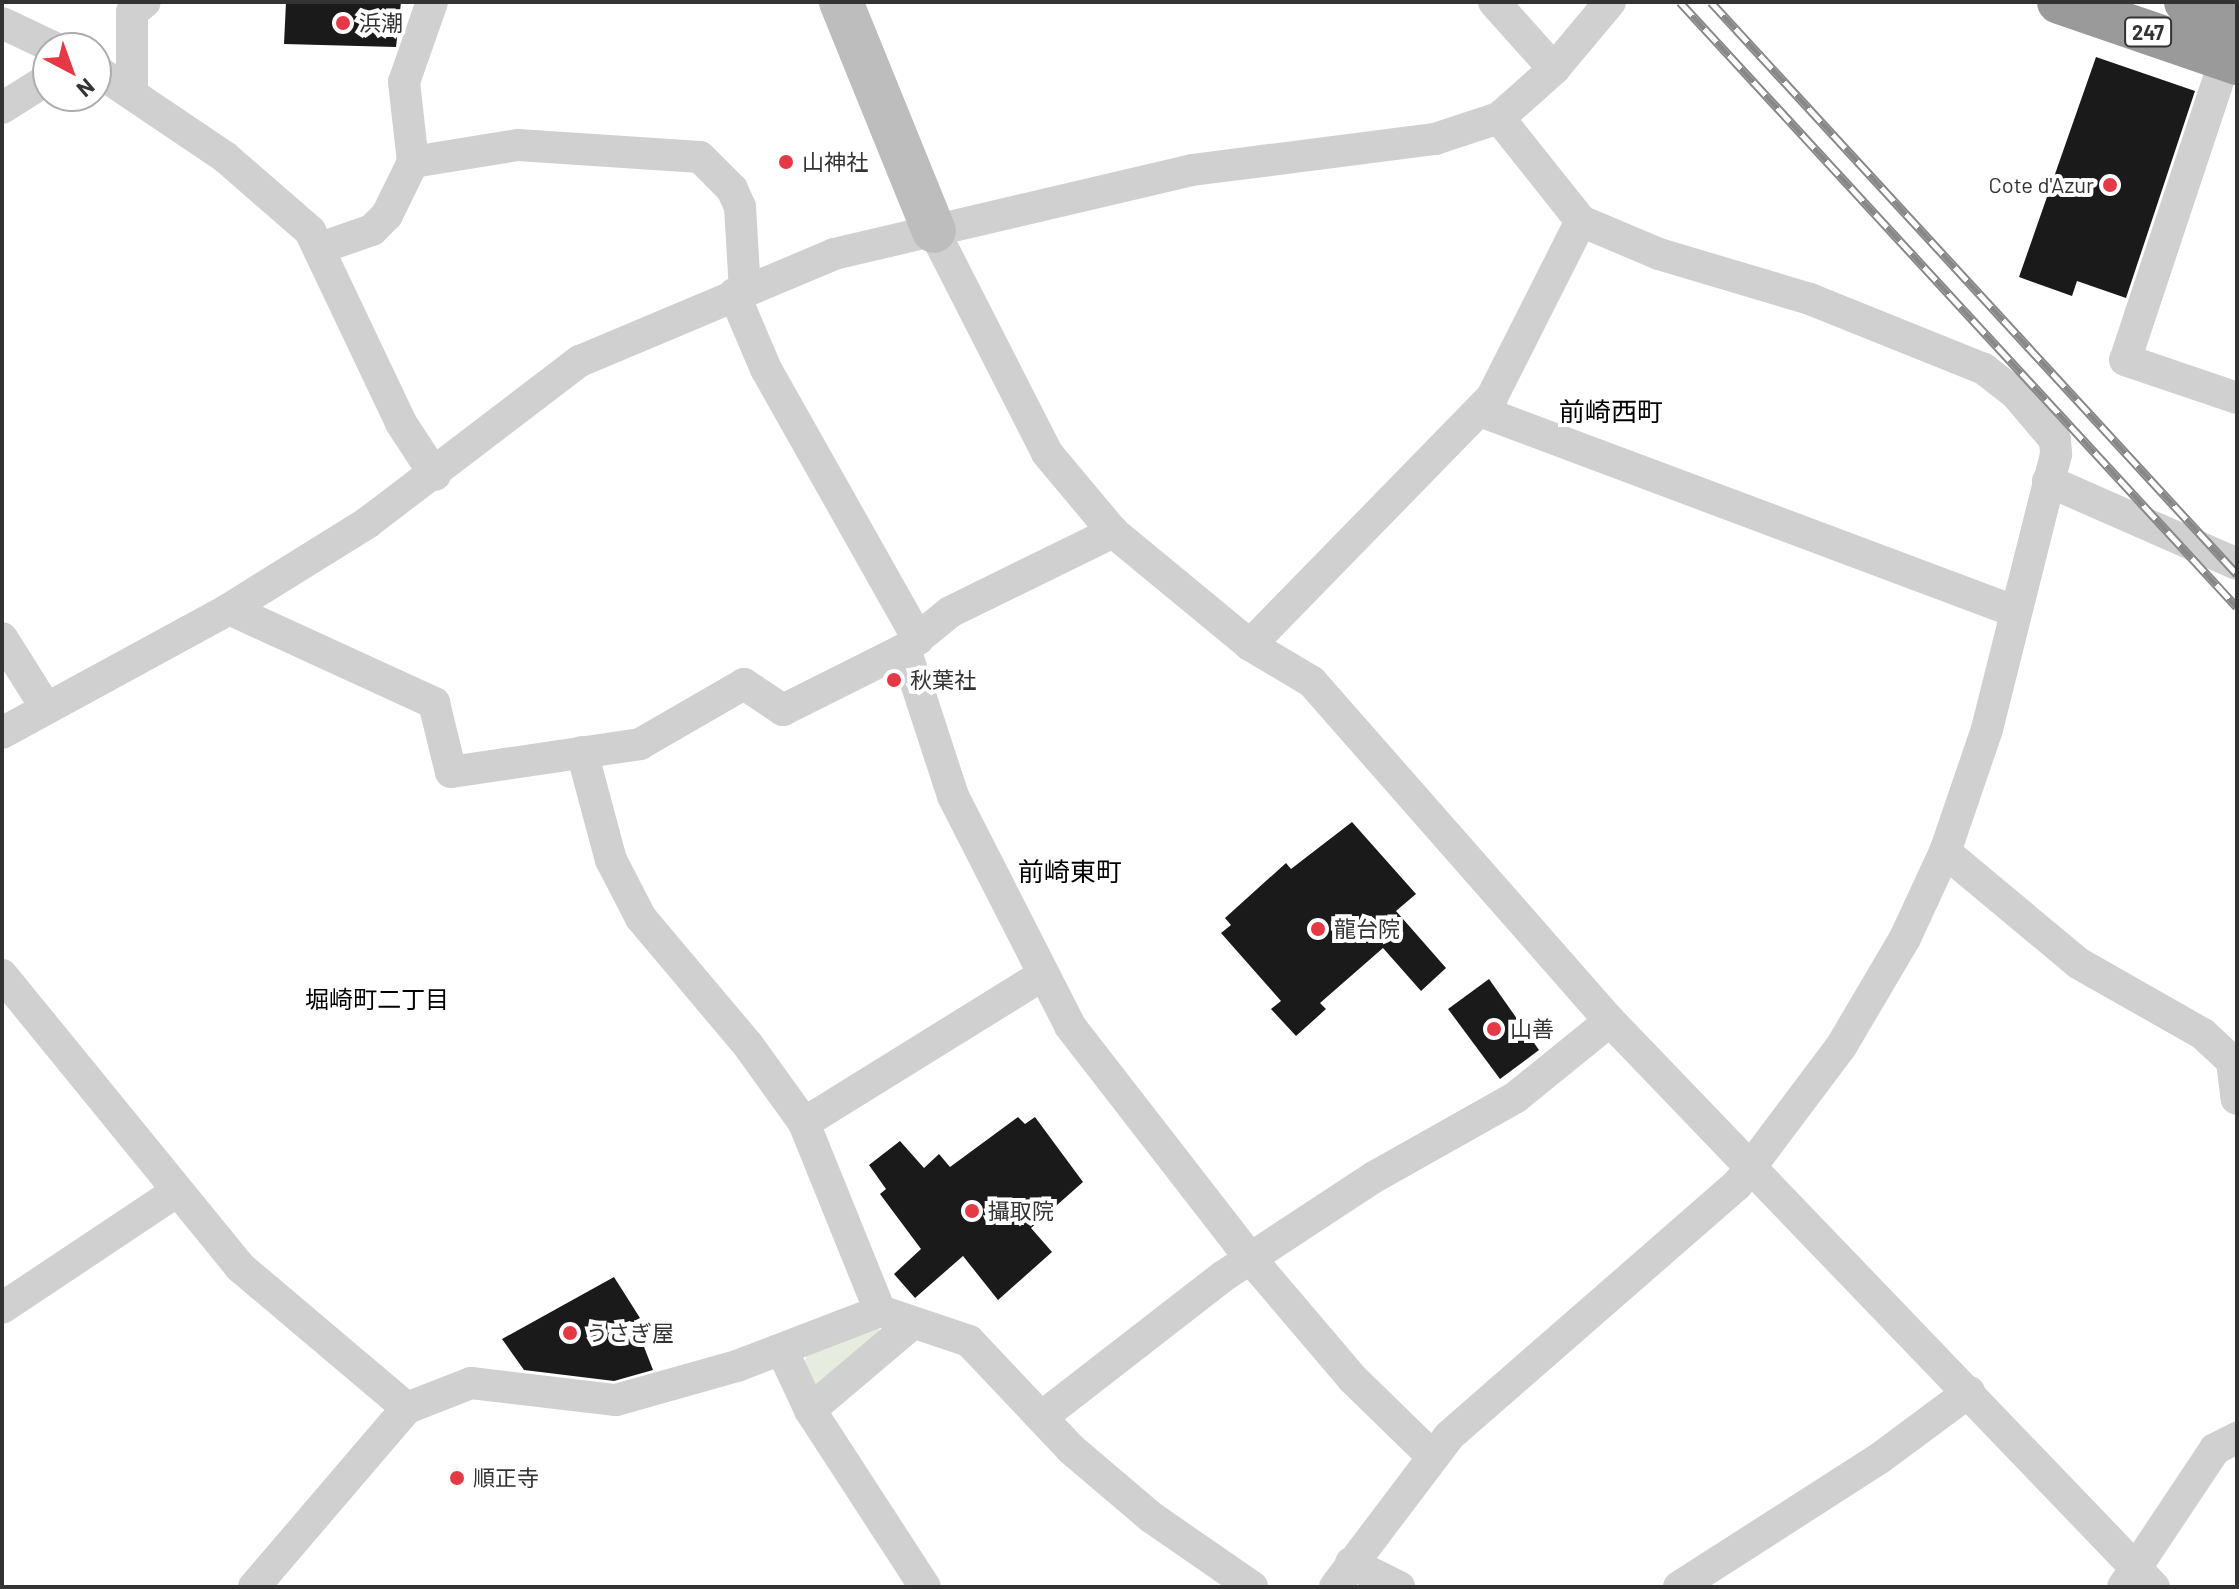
<!DOCTYPE html>
<html>
<head>
<meta charset="utf-8">
<style>
	body { margin:0 }
	#map { position:relative; width:2239px; height:1589px; overflow:hidden; background:#fff; font-family:Barlow,"Noto Sans JP",sans-serif }
	div>[style] { position:absolute }
	.green>* { inset:0; background:#e6ecdf }
	.building>* { inset:0; background:#1a1a1a }
	.street>* { height:32px; margin:-16px; padding:0 16px; transform-origin:16px; border-radius:16px; background:#d0d0d0 }
	.secondary>* { height:44px; margin:-22px; padding:0 22px; transform-origin:22px; border-radius:22px; background:#bdbdbd }
	.highway>* { height:44px; margin:-22px; padding:0 22px; transform-origin:22px; border-radius:22px; background:#9a9a9a }
	.rail>* { height:9px; margin-top:-4.5px; transform-origin:0; background:repeating-linear-gradient(90deg,#fff 0 18px,#888 0 36px); box-sizing:border-box; border-block:2px solid #888 }
	.dots>* { width:22px; height:22px; translate:-50% -50%; box-sizing:border-box; border:4px solid #fff; border-radius:50% }
	span { translate:-50% -50%; white-space:nowrap; text-align:center; line-height:1.15; -webkit-text-stroke:8px #fff; paint-order:stroke }
	.shield-label span { padding:2px 6px; background:#fff; border:2px solid; border-radius:6px; -webkit-text-stroke-width:0 }
	.shield-label { font-size:20px; color:#333; font-weight:700 }
	.poi-label { font-size:22px; color:#333 }
	.left { translate:0 -50%; text-align:left }
	.right { translate:-100% -50%; text-align:right }
	.neighbourhood-label { font-size:24px; color:#000 }
	.quarter-label { font-size:26px; color:#000 }
	.frame { position:absolute; inset:0; border:4px solid #333; pointer-events:none }
	.north { position:absolute; left:32px; top:32px; width:80px; height:80px; box-sizing:border-box; background:#fff; border:2px solid #adadad; border-radius:50%; rotate:139deg; font-size:22px; font-weight:700; line-height:32px; text-align:center; color:#333 }
	.north::after { content:''; display:block; margin:auto; width:28px; height:36px; background:#e63946; clip-path:polygon(50% 0,100% 100%,50% 72%,0 100%) }
</style>
</head>
<body>
<div id="map">
	<div class="green">
		<div style="clip-path:polygon(876px 1327px,882px 1331px,817px 1390px,801px 1367px,808px 1354px)"></div>
	</div>
	<div class="building">
		<div style="clip-path:polygon(286px 2px,401px 2px,396px 47px,284px 44px)"></div>
		<div style="clip-path:polygon(2096px 57px,2195px 91px,2126px 298px,2077px 281px,2072px 296px,2019px 277px)"></div>
		<div style="clip-path:polygon(1352px 822px,1416px 894px,1396px 911px,1446px 968px,1421px 991px,1383px 948px,1320px 1003px,1326px 1009px,1296px 1036px,1271px 1009px,1281px 1001px,1221px 933px,1231px 925px,1225px 918px,1286px 863px,1291px 869px)"></div>
		<div style="clip-path:polygon(1489px 979px,1539px 1050px,1500px 1079px,1448px 1009px)"></div>
		<div style="clip-path:polygon(1018px 1117px,1025px 1124px,1035px 1117px,1083px 1182px,1031px 1228px,1052px 1252px,998px 1300px,963px 1256px,915px 1298px,894px 1274px,921px 1249px,880px 1194px,886px 1189px,869px 1165px,900px 1141px,924px 1168px,939px 1154px,950px 1167px)"></div>
		<div style="clip-path:polygon(614px 1277px,640px 1318px,634px 1321px,653px 1370px,614px 1381px,524px 1370px,502px 1339px)"></div>
	</div>
	<div class="street">
		<div style="left:1494px;top:2px;width:90px;rotate:48.2deg"></div>
		<div style="left:2px;top:23px;width:59px;rotate:25.3deg"></div>
		<div style="left:2232px;top:39px;width:338px;rotate:108.4deg"></div>
		<div style="left:2125px;top:360px;width:118px;rotate:18.7deg"></div>
		<div style="left:96px;top:70px;width:156px;rotate:34deg"></div>
		<div style="left:225px;top:157px;width:113px;rotate:41deg"></div>
		<div style="left:310px;top:231px;width:212px;rotate:64.6deg"></div>
		<div style="left:401px;top:423px;width:62px;rotate:56.8deg"></div>
		<div style="left:132px;top:90px;width:78px;rotate:-90deg"></div>
		<div style="left:132px;top:12px;width:16px;rotate:-38deg"></div>
		<div style="left:2px;top:108px;width:45px;rotate:-32.3deg"></div>
		<div style="left:413px;top:162px;width:106px;rotate:-9.2deg"></div>
		<div style="left:518px;top:145px;width:182px;rotate:3.8deg"></div>
		<div style="left:700px;top:157px;width:45px;rotate:45deg"></div>
		<div style="left:732px;top:189px;width:20px;rotate:66deg"></div>
		<div style="left:740px;top:207px;width:83px;rotate:86.6deg"></div>
		<div style="left:934px;top:231px;width:249px;rotate:63deg"></div>
		<div style="left:1047px;top:453px;width:103px;rotate:50.1deg"></div>
		<div style="left:1113px;top:532px;width:178px;rotate:39.5deg"></div>
		<div style="left:1250px;top:645px;width:72px;rotate:30.8deg"></div>
		<div style="left:1312px;top:682px;width:451px;rotate:48.7deg"></div>
		<div style="left:1610px;top:1021px;width:785px;rotate:46.14deg"></div>
		<div style="left:320px;top:248px;width:55px;rotate:-19.1deg"></div>
		<div style="left:372px;top:230px;width:21px;rotate:-45deg"></div>
		<div style="left:387px;top:215px;width:59px;rotate:-63.9deg"></div>
		<div style="left:413px;top:162px;width:81px;rotate:-96.4deg"></div>
		<div style="left:404px;top:82px;width:85px;rotate:-70.7deg"></div>
		<div style="left:734px;top:294px;width:82px;rotate:66.9deg"></div>
		<div style="left:766px;top:369px;width:310px;rotate:60.6deg"></div>
		<div style="left:1480px;top:411px;width:570px;rotate:20.53deg"></div>
		<div style="left:2048px;top:481px;width:206px;rotate:23.7deg"></div>
		<div style="left:229px;top:609px;width:226px;rotate:24.6deg"></div>
		<div style="left:434px;top:703px;width:71px;rotate:76.2deg"></div>
		<div style="left:451px;top:772px;width:191px;rotate:-8.4deg"></div>
		<div style="left:640px;top:744px;width:120px;rotate:-30deg"></div>
		<div style="left:744px;top:684px;width:47px;rotate:33.7deg"></div>
		<div style="left:783px;top:710px;width:136px;rotate:-26.6deg"></div>
		<div style="left:905px;top:649px;width:58px;rotate:-39.4deg"></div>
		<div style="left:950px;top:612px;width:182px;rotate:-26.1deg"></div>
		<div style="left:2px;top:638px;width:83px;rotate:57.8deg"></div>
		<div style="left:1250px;top:645px;width:347px;rotate:-45.7deg"></div>
		<div style="left:1492px;top:397px;width:197px;rotate:-63.2deg"></div>
		<div style="left:905px;top:649px;width:155px;rotate:71.9deg"></div>
		<div style="left:953px;top:796px;width:258px;rotate:63deg"></div>
		<div style="left:1070px;top:1026px;width:294px;rotate:52.2deg"></div>
		<div style="left:1250px;top:1258px;width:159px;rotate:49.6deg"></div>
		<div style="left:1353px;top:1379px;width:110px;rotate:44.3deg"></div>
		<div style="left:2px;top:733px;width:259px;rotate:-28.6deg"></div>
		<div style="left:229px;top:609px;width:163px;rotate:-31.9deg"></div>
		<div style="left:367px;top:523px;width:268px;rotate:-37.3deg"></div>
		<div style="left:580px;top:361px;width:276px;rotate:-22.8deg"></div>
		<div style="left:834px;top:254px;width:368px;rotate:-13.2deg"></div>
		<div style="left:1192px;top:170px;width:245px;rotate:-7.3deg"></div>
		<div style="left:1435px;top:139px;width:67px;rotate:-18.2deg"></div>
		<div style="left:1499px;top:118px;width:74px;rotate:-41.7deg"></div>
		<div style="left:1554px;top:69px;width:87px;rotate:-50.1deg"></div>
		<div style="left:582px;top:752px;width:112px;rotate:75deg"></div>
		<div style="left:611px;top:860px;width:65px;rotate:62.7deg"></div>
		<div style="left:641px;top:918px;width:166px;rotate:49.9deg"></div>
		<div style="left:748px;top:1045px;width:96px;rotate:54.3deg"></div>
		<div style="left:804px;top:1123px;width:203px;rotate:68deg"></div>
		<div style="left:1945px;top:852px;width:173px;rotate:39.8deg"></div>
		<div style="left:2078px;top:963px;width:144px;rotate:29.6deg"></div>
		<div style="left:2203px;top:1034px;width:40px;rotate:43deg"></div>
		<div style="left:2232px;top:1061px;width:38px;rotate:83deg"></div>
		<div style="left:2px;top:975px;width:377px;rotate:50.8deg"></div>
		<div style="left:240px;top:1267px;width:219px;rotate:40.2deg"></div>
		<div style="left:804px;top:1123px;width:279px;rotate:-31.8deg"></div>
		<div style="left:2px;top:1308px;width:209px;rotate:-33.7deg"></div>
		<div style="left:782px;top:1350px;width:66px;rotate:65deg"></div>
		<div style="left:810px;top:1410px;width:211px;rotate:57deg"></div>
		<div style="left:810px;top:1410px;width:135px;rotate:-40.2deg"></div>
		<div style="left:1043px;top:1416px;width:227px;rotate:-37.8deg"></div>
		<div style="left:1222px;top:1277px;width:184px;rotate:-33.3deg"></div>
		<div style="left:1376px;top:1176px;width:161px;rotate:-29.4deg"></div>
		<div style="left:1516px;top:1097px;width:121px;rotate:-39deg"></div>
		<div style="left:1351px;top:1563px;width:54px;rotate:26.6deg"></div>
		<div style="left:254px;top:1587px;width:235px;rotate:-49.5deg"></div>
		<div style="left:407px;top:1408px;width:69px;rotate:-21.3deg"></div>
		<div style="left:471px;top:1383px;width:146px;rotate:6.7deg"></div>
		<div style="left:616px;top:1400px;width:126px;rotate:-15.7deg"></div>
		<div style="left:737px;top:1366px;width:153px;rotate:-21deg"></div>
		<div style="left:880px;top:1311px;width:94px;rotate:18.6deg"></div>
		<div style="left:969px;top:1341px;width:149px;rotate:46.6deg"></div>
		<div style="left:1071px;top:1449px;width:105px;rotate:40.4deg"></div>
		<div style="left:1151px;top:1517px;width:123px;rotate:34.7deg"></div>
		<div style="left:1335px;top:1587px;width:189px;rotate:-52.9deg"></div>
		<div style="left:1449px;top:1436px;width:382px;rotate:-41.1deg"></div>
		<div style="left:1737px;top:1185px;width:175px;rotate:-53.1deg"></div>
		<div style="left:1842px;top:1045px;width:124px;rotate:-59.5deg"></div>
		<div style="left:1905px;top:938px;width:95px;rotate:-65.1deg"></div>
		<div style="left:1945px;top:852px;width:130px;rotate:-71.1deg"></div>
		<div style="left:1987px;top:729px;width:284px;rotate:-75.9deg"></div>
		<div style="left:2056px;top:454px;width:14px;rotate:-94deg"></div>
		<div style="left:2055px;top:440px;width:60px;rotate:-130.3deg"></div>
		<div style="left:2016px;top:394px;width:41px;rotate:-142deg"></div>
		<div style="left:1984px;top:369px;width:188px;rotate:-158.1deg"></div>
		<div style="left:1810px;top:299px;width:158px;rotate:-163.4deg"></div>
		<div style="left:1659px;top:254px;width:85px;rotate:-157.1deg"></div>
		<div style="left:1581px;top:221px;width:132px;rotate:-128.5deg"></div>
		<div style="left:1679px;top:1587px;width:239px;rotate:-32.7deg"></div>
		<div style="left:1880px;top:1458px;width:111px;rotate:-36.6deg"></div>
		<div style="left:2123px;top:1587px;width:166px;rotate:-56.3deg"></div>
		<div style="left:2215px;top:1449px;width:25px;rotate:-27deg"></div>
	</div>
	<div class="secondary">
		<div style="left:841px;top:2px;width:247px;rotate:67.9deg"></div>
	</div>
	<div class="highway">
		<div style="left:2059px;top:2px;width:188px;rotate:18.9deg"></div>
		<div style="left:2186px;top:2px;width:54px;rotate:18.4deg"></div>
	</div>
	<div class="rail">
		<div style="left:1680px;top:2px;width:822px;rotate:47.37deg"></div>
		<div style="left:1711px;top:2px;width:777px;rotate:47.4deg"></div>
	</div>
	<div class="dots">
		<div style="left:343px;top:23px;background:#e63946"></div>
		<div style="left:786px;top:162px;background:#e63946"></div>
		<div style="left:2110px;top:185px;background:#e63946"></div>
		<div style="left:894px;top:680px;background:#e63946"></div>
		<div style="left:1318px;top:929px;background:#e63946"></div>
		<div style="left:1494px;top:1029px;background:#e63946"></div>
		<div style="left:972px;top:1211px;background:#e63946"></div>
		<div style="left:570px;top:1333px;background:#e63946"></div>
		<div style="left:457px;top:1478px;background:#e63946"></div>
	</div>
	<div class="shield-label">
		<span style="left:2148px;top:32px">247</span>
	</div>
	<div class="poi-label">
		<span class="left" style="left:359px;top:23px">浜潮</span>
		<span class="left" style="left:802px;top:162px">山神社</span>
		<span class="right" style="left:2094px;top:185px">Cote d'Azur</span>
		<span class="left" style="left:910px;top:680px">秋葉社</span>
		<span class="left" style="left:1334px;top:929px">龍台院</span>
		<span class="left" style="left:1510px;top:1029px">山善</span>
		<span class="left" style="left:988px;top:1211px">攝取院</span>
		<span class="left" style="left:586px;top:1333px">うさぎ屋</span>
		<span class="left" style="left:473px;top:1478px">順正寺</span>
	</div>
	<div class="neighbourhood-label">
		<span style="left:377px;top:999px">堀崎町二丁目</span>
	</div>
	<div class="quarter-label">
		<span style="left:1611px;top:411px">前崎西町</span>
		<span style="left:1070px;top:871px">前崎東町</span>
	</div>
	<div class="frame"></div>
	<div class="north">N</div>
</div>
</body>
</html>
